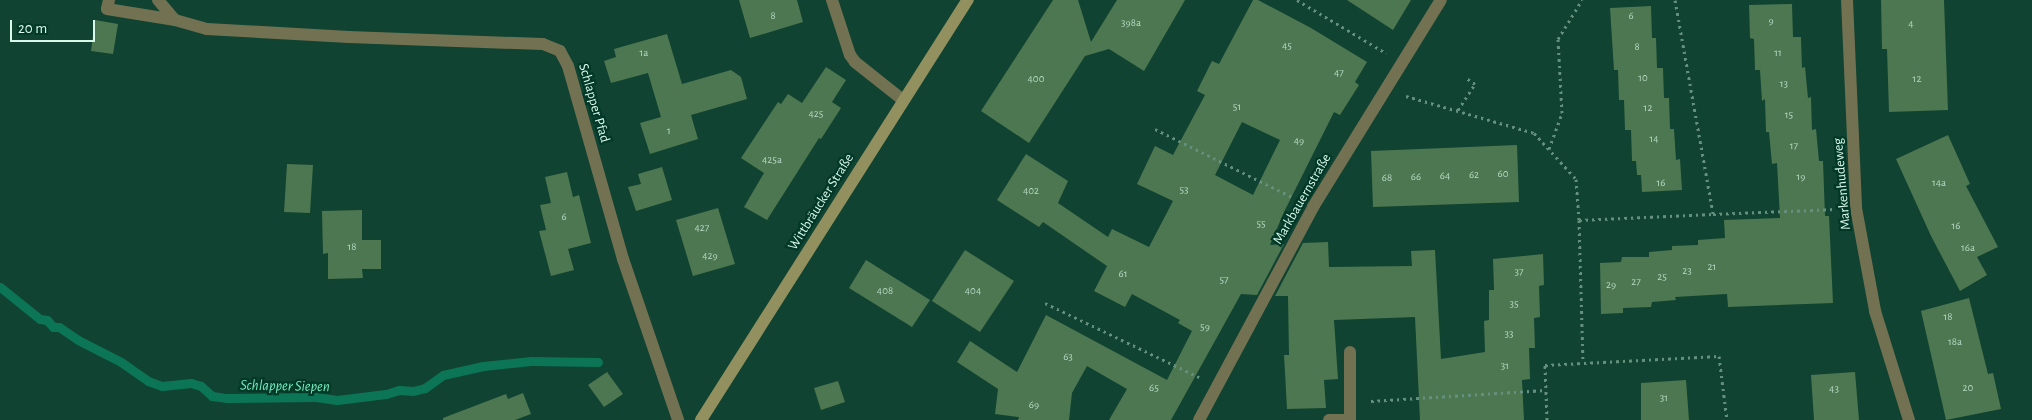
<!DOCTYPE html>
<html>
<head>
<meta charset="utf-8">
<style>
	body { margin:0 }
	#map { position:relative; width:2032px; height:420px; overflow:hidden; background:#104331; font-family:"Alegreya Sans",sans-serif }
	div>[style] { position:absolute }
	.stream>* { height:9px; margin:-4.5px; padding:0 4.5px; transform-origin:4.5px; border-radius:4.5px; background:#0b7556 }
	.building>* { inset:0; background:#4d7750 }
	.path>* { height:3px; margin-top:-1.5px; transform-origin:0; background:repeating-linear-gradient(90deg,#65907f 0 2.5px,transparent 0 6.5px) }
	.service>* { height:12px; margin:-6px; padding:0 6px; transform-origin:6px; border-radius:6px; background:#727152 }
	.minor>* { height:12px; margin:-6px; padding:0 6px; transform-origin:6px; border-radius:6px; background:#727152 }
	.secondary>* { height:12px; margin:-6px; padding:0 6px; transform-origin:6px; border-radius:6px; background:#92905e }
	span { translate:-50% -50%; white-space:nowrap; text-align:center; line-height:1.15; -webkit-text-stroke:4.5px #023827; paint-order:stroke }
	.number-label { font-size:11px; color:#b6d8c4 }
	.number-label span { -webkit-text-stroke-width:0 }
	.street-label { font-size:14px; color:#d9f9ea }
	.water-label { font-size:15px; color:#72eebe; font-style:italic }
	.scale { position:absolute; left:10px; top:20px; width:85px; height:22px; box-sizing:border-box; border:2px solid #d9f9ea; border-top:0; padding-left:6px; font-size:15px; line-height:18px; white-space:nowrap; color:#d9f9ea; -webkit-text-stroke:4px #023827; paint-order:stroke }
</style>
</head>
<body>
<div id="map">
	<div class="stream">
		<div style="left:0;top:287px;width:51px;rotate:38.7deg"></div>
		<div style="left:40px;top:319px;width:7px;rotate:8deg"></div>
		<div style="left:47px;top:320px;width:9px;rotate:49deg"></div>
		<div style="left:53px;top:327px;width:6px"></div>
		<div style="left:59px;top:327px;width:23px;rotate:34deg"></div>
		<div style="left:78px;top:340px;width:48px;rotate:27.1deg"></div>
		<div style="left:121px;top:362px;width:33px;rotate:35deg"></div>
		<div style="left:148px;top:381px;width:15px;rotate:20deg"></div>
		<div style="left:162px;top:386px;width:29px;rotate:-6deg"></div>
		<div style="left:191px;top:383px;width:10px;rotate:17deg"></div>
		<div style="left:201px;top:386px;width:15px;rotate:42deg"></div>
		<div style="left:212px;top:396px;width:15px;rotate:8deg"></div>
		<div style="left:227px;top:398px;width:89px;rotate:-0.6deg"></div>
		<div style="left:316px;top:397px;width:21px;rotate:8deg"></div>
		<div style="left:337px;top:400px;width:49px;rotate:-7deg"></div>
		<div style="left:386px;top:394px;width:14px;rotate:-17deg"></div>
		<div style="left:399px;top:390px;width:14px;rotate:4deg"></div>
		<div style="left:413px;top:391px;width:12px;rotate:-14deg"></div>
		<div style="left:425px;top:388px;width:22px;rotate:-36deg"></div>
		<div style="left:443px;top:375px;width:41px;rotate:-12.7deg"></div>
		<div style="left:483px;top:366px;width:48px;rotate:-5.9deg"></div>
		<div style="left:531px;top:361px;width:67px;rotate:0.9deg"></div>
	</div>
	<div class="building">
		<div style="clip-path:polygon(739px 0,797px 0,803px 22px,750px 38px)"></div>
		<div style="clip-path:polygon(1053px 0,1078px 0,1091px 42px,1117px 0,1185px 0,1144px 71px,1109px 49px,1085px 56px,1029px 143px,981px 111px)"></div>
		<div style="clip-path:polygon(evenodd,1253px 0,1258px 0,1311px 28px,1367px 62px,1355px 82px,1359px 85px,1340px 115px,1334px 112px,1284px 212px,1270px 245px,1284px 244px,1257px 295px,1241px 294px,1171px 420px,1109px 420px,1127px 389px,1087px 366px,1072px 393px,1069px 420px,1018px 420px,1019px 417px,995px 414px,998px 389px,957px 362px,970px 341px,1017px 372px,1046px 315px,1167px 380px,1192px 331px,1178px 323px,1180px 320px,1132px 294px,1125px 307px,1094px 291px,1107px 266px,1043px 222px,1039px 227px,997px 200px,1026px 154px,1068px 181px,1058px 203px,1108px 237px,1112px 229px,1149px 247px,1173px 201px,1137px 184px,1155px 146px,1173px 155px,1205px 95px,1197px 91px,1212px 61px,1219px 64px,1253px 0,1242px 122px,1280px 140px,1253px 195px,1215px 175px,1242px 122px)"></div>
		<div style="clip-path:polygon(1347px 0,1411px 0,1393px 30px)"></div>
		<div style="clip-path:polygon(1881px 0,1944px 0,1948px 110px,1889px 112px,1887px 49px,1882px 49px)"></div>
		<div style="clip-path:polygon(1792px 4px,1793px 37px,1801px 37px,1802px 68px,1805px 67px,1808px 98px,1811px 97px,1812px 130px,1816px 129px,1819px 161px,1823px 161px,1825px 216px,1829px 216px,1833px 303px,1728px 307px,1727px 294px,1675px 297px,1676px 300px,1652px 302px,1651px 307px,1623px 308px,1623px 313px,1601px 314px,1600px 263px,1621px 262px,1622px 257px,1649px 257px,1649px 252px,1672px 250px,1672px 246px,1698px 245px,1698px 240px,1725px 238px,1724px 220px,1780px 218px,1777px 163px,1772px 164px,1769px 132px,1766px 132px,1765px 99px,1762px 101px,1760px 70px,1755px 70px,1754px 39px,1750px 38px,1749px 5px)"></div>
		<div style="clip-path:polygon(1651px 6px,1652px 38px,1656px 38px,1657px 68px,1663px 68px,1664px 98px,1669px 98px,1670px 129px,1674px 129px,1676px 160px,1680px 159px,1682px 190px,1642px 192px,1641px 175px,1637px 175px,1636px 161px,1632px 161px,1631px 130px,1625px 130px,1624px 100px,1619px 100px,1618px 70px,1614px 70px,1610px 8px)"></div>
		<div style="clip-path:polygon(95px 20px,118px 24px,113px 54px,91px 51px)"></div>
		<div style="clip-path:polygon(667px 34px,682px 84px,731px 70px,741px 77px,747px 99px,691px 115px,698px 139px,650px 154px,640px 123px,661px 117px,648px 73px,611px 83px,604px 61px,616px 57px,614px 49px)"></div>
		<div style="clip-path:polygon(826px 67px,846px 80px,832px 102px,841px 108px,821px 139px,819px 138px,767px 220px,744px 207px,764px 173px,741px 158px,778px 102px,781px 104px,788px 94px,802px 103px)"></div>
		<div style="clip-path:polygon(1948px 135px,1970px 184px,1966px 186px,1998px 247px,1977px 257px,1987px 275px,1960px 291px,1931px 236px,1896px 159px)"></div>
		<div style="clip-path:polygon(1517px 145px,1519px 202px,1373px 207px,1371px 151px)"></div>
		<div style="clip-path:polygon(287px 164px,313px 165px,310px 213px,284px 212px)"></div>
		<div style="clip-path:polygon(662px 167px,672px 200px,636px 211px,628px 187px,641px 184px,638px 174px)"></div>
		<div style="clip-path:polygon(567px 172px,573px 197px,579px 195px,591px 243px,568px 249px,574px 270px,551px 276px,539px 231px,546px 230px,540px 205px,551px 203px,545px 177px)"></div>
		<div style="clip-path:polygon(718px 208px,735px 264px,693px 276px,676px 220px)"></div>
		<div style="clip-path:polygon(362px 210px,362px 240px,381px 240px,381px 269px,362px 269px,363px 278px,328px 279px,328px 253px,323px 254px,322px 211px)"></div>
		<div style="clip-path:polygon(1328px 242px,1329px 267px,1412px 266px,1411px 251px,1435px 250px,1441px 359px,1485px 352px,1484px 321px,1489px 320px,1489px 290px,1494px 290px,1493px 259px,1543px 254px,1544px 285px,1539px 286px,1540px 317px,1534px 318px,1535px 348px,1529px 348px,1530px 379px,1522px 380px,1524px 420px,1420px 420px,1415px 317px,1334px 320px,1338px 379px,1324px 380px,1326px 408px,1287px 409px,1284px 355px,1289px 355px,1288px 296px,1275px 296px,1303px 243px)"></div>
		<div style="clip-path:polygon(965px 250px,1014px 281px,980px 332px,932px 301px)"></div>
		<div style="clip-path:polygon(866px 260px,930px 300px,912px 327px,849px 288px)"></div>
		<div style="clip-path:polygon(1969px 298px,1988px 374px,1993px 373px,2001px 409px,1946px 420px,1921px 311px)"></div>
		<div style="clip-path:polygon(607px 372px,623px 394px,604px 407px,588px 385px)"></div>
		<div style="clip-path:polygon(1855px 372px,1859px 420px,1814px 420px,1811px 375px)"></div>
		<div style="clip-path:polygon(1686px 380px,1689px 420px,1641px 420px,1641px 383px)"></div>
		<div style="clip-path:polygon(838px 381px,845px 402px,821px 410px,814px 388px)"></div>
		<div style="clip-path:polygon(523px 393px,531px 414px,515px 420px,443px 420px,443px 418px,506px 394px,508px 399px)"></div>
	</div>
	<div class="path">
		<div style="left:1297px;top:0;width:104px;rotate:30.8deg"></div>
		<div style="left:1675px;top:0;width:217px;rotate:79.9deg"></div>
		<div style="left:1713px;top:214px;width:122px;rotate:-2.3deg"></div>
		<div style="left:1406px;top:96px;width:133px;rotate:16.1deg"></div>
		<div style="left:1534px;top:133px;width:62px;rotate:47.6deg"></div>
		<div style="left:1576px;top:179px;width:41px;rotate:85.8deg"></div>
		<div style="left:1579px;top:220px;width:134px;rotate:-2.6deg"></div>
		<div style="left:1458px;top:110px;width:31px;rotate:-57deg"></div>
		<div style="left:1475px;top:84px;width:11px;rotate:-146deg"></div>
		<div style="left:1155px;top:129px;width:155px;rotate:26.4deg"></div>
		<div style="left:1549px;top:149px;width:38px;rotate:-70deg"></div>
		<div style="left:1562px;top:113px;width:74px;rotate:-93.1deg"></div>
		<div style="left:1558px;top:39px;width:46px;rotate:-58.4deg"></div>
		<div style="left:1579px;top:220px;width:142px;rotate:88.4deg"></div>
		<div style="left:1045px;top:303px;width:171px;rotate:25.7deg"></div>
		<div style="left:1371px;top:401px;width:175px;rotate:-3.6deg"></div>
		<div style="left:1547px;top:420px;width:55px;rotate:-92.1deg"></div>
		<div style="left:1545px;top:365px;width:174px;rotate:-3deg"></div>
		<div style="left:1719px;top:356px;width:64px;rotate:82.9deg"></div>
	</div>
	<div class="service">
		<div style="left:109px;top:0;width:9px;rotate:103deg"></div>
		<div style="left:107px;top:9px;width:69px;rotate:9.2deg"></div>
		<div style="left:158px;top:0;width:26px;rotate:50deg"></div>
		<div style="left:1350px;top:352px;width:67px;rotate:90deg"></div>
	</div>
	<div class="minor">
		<div style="left:832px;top:0;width:58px;rotate:71.9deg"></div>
		<div style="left:850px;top:55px;width:9px;rotate:54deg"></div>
		<div style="left:855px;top:62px;width:61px;rotate:38.4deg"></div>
		<div style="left:1847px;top:0;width:208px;rotate:87.5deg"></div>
		<div style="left:1856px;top:208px;width:105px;rotate:79.5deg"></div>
		<div style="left:1875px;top:311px;width:114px;rotate:72.7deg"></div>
		<div style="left:175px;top:20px;width:33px;rotate:16deg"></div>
		<div style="left:207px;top:29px;width:142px;rotate:3.2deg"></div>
		<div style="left:349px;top:37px;width:194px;rotate:2.1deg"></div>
		<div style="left:543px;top:44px;width:18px;rotate:22deg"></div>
		<div style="left:560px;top:51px;width:17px;rotate:62deg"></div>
		<div style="left:568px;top:66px;width:201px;rotate:74.1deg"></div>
		<div style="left:623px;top:259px;width:170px;rotate:71.1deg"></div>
		<div style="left:1199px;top:420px;width:242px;rotate:-61.8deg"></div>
		<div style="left:1313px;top:207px;width:243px;rotate:-58.3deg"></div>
		<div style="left:1329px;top:420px;width:21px"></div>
	</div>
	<div class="secondary">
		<div style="left:701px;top:420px;width:498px;rotate:-57.6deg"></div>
	</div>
	<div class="number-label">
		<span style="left:773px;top:16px">8</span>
		<span style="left:1631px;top:16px">6</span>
		<span style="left:1771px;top:21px">9</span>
		<span style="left:1131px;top:23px">398a</span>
		<span style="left:1911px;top:24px">4</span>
		<span style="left:1287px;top:46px">45</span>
		<span style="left:1637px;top:47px">8</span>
		<span style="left:644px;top:53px">1a</span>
		<span style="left:1778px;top:53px">11</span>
		<span style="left:1339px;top:73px">47</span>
		<span style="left:1643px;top:78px">10</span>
		<span style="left:1036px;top:79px">400</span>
		<span style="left:1917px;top:79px">12</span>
		<span style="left:1784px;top:84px">13</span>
		<span style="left:1237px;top:107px">51</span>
		<span style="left:1648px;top:108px">12</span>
		<span style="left:816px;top:114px">425</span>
		<span style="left:1789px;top:115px">15</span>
		<span style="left:669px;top:131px">1</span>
		<span style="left:1654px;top:139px">14</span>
		<span style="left:1299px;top:141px">49</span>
		<span style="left:1794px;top:146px">17</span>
		<span style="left:772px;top:160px">425a</span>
		<span style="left:1503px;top:174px">60</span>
		<span style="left:1474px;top:175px">62</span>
		<span style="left:1445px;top:176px">64</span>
		<span style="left:1416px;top:177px">66</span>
		<span style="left:1801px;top:177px">19</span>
		<span style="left:1387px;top:178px">68</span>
		<span style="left:1661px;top:183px">16</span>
		<span style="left:1939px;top:183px">14a</span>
		<span style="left:1184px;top:190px">53</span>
		<span style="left:1031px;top:191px">402</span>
		<span style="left:564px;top:217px">6</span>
		<span style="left:1261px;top:224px">55</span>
		<span style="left:1956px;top:226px">16</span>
		<span style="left:702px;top:228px">427</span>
		<span style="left:352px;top:247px">18</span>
		<span style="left:1968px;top:248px">16a</span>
		<span style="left:710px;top:256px">429</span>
		<span style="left:1712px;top:267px">21</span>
		<span style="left:1687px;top:271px">23</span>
		<span style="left:1519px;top:272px">37</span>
		<span style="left:1123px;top:274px">61</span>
		<span style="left:1662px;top:277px">25</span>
		<span style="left:1224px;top:280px">57</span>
		<span style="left:1636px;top:282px">27</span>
		<span style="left:1611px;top:285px">29</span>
		<span style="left:885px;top:291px">408</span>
		<span style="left:973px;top:291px">404</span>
		<span style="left:1514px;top:304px">35</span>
		<span style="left:1948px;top:317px">18</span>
		<span style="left:1205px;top:327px">59</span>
		<span style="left:1509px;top:334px">33</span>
		<span style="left:1955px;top:342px">18a</span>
		<span style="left:1068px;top:357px">63</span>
		<span style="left:1505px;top:366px">31</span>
		<span style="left:1154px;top:388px">65</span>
		<span style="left:1968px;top:388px">20</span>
		<span style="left:1834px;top:389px">43</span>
		<span style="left:1664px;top:398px">31</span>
		<span style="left:1034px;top:405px">69</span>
	</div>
	<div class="street-label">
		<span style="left:594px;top:103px;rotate:74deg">Schlapper Pfad</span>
		<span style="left:1842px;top:184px;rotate:-95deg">Markenhudeweg</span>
		<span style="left:1302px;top:199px;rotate:-60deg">Markbauernstraße</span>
		<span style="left:821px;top:202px;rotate:-58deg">Wittbräucker Straße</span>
	</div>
	<div class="water-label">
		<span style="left:285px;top:386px;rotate:1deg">Schlapper Siepen</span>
	</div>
	<div class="scale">20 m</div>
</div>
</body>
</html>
